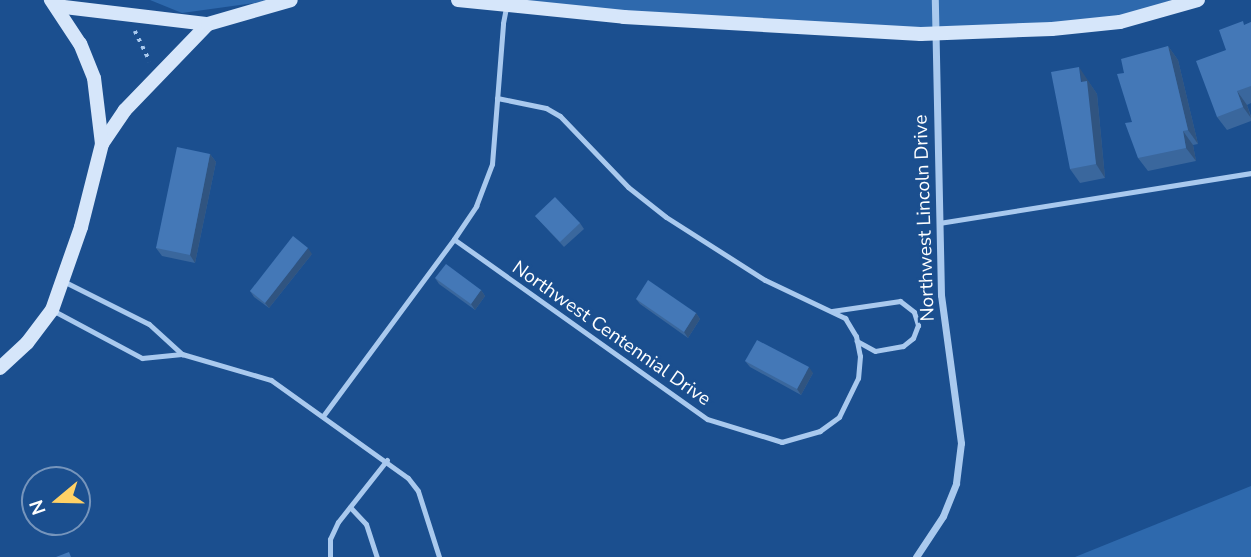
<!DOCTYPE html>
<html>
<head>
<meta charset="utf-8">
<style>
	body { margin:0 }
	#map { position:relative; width:1251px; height:557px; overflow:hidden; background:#1b4f8f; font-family:"Nunito Sans",sans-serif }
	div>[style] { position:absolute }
	.green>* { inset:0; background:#2e69ad }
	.path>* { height:3.5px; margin-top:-1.75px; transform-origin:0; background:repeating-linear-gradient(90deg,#a9c9ee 0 3.5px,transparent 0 8.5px) }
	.lane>* { height:5px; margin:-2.5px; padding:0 2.5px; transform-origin:2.5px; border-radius:2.5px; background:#a9c9ee }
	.street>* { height:7px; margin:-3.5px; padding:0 3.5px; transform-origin:3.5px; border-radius:3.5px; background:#a9c9ee }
	.secondary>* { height:14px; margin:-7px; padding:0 7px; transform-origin:7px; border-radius:7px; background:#d6e6fa }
	.wall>* { inset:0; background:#3a679d }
	.shaded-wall>* { inset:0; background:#305480 }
	.building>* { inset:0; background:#4478b7 }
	span { translate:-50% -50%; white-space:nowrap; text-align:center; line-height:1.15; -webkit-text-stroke:5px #1b4f8f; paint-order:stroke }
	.street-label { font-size:19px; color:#fff }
	.north { position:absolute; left:21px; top:466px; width:70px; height:70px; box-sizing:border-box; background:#1b4f8f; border:2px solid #7695bc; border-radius:50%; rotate:251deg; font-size:19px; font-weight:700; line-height:28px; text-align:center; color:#fff }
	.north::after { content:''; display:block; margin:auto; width:24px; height:32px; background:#ffd166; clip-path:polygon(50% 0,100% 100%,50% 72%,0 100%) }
</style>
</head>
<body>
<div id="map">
	<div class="green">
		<div style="clip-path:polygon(150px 0,277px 0,182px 13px)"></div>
		<div style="clip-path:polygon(461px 0,1186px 0,1120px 22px,935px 33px)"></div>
		<div style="clip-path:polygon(1251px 486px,1251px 557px,1075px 557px)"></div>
	</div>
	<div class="path">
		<div style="left:135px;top:31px;width:34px;rotate:64deg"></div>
	</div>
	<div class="lane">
		<div style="left:497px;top:98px;width:50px;rotate:11.5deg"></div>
		<div style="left:546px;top:108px;width:16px;rotate:30deg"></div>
		<div style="left:560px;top:116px;width:98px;rotate:46.2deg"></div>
		<div style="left:628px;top:187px;width:48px;rotate:38.3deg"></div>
		<div style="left:666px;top:217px;width:117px;rotate:32.5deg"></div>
		<div style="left:765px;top:280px;width:89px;rotate:25.4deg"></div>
		<div style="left:845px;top:318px;width:21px;rotate:59deg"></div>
		<div style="left:856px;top:336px;width:20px;rotate:79deg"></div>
		<div style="left:860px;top:356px;width:22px;rotate:95deg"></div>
		<div style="left:858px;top:378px;width:43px;rotate:116deg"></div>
		<div style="left:839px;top:417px;width:24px;rotate:144deg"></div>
		<div style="left:820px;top:431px;width:40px;rotate:164deg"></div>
		<div style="left:782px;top:442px;width:78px;rotate:-163deg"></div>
		<div style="left:707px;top:419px;width:310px;rotate:-144.6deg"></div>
		<div style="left:454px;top:239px;width:40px;rotate:-56deg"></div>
		<div style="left:476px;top:206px;width:45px;rotate:-69.1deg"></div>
		<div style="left:492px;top:164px;width:141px;rotate:-85.5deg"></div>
		<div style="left:503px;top:23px;width:16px;rotate:-79deg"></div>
		<div style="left:939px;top:223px;width:316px;rotate:-9.1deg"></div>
		<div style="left:63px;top:281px;width:96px;rotate:26.6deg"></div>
		<div style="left:149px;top:324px;width:45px;rotate:42.3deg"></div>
		<div style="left:54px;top:311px;width:100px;rotate:28.1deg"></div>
		<div style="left:142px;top:358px;width:40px;rotate:-5.7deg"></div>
		<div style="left:182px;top:354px;width:93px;rotate:16.3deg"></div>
		<div style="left:271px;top:380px;width:168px;rotate:35.6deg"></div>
		<div style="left:408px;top:478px;width:16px;rotate:52deg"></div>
		<div style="left:418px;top:491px;width:69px;rotate:72.3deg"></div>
		<div style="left:832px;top:311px;width:69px;rotate:-8.4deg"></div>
		<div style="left:900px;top:301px;width:18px;rotate:38deg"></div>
		<div style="left:914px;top:312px;width:14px;rotate:73deg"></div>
		<div style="left:918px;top:325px;width:14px;rotate:111deg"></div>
		<div style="left:913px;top:338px;width:13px;rotate:141deg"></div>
		<div style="left:903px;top:346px;width:28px;rotate:170deg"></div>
		<div style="left:875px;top:351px;width:21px;rotate:-151deg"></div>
		<div style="left:323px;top:416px;width:220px;rotate:-53.5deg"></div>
		<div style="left:350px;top:507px;width:23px;rotate:47deg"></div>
		<div style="left:366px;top:524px;width:35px;rotate:72deg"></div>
		<div style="left:330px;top:557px;width:18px;rotate:-90deg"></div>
		<div style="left:330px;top:539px;width:19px;rotate:-65deg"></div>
		<div style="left:338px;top:522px;width:79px;rotate:-51.7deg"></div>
	</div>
	<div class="street">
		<div style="left:916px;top:557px;width:49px;rotate:-56.6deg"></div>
		<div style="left:943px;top:516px;width:35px;rotate:-68deg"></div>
		<div style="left:956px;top:483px;width:40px;rotate:-82.9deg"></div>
		<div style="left:961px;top:443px;width:149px;rotate:-97.7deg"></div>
		<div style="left:941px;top:295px;width:295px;rotate:-91.2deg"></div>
	</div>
	<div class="secondary">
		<div style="left:458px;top:0;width:167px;rotate:5.8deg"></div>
		<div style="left:624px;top:17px;width:297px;rotate:3.3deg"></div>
		<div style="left:921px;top:34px;width:131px;rotate:-2.2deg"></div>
		<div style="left:1052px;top:29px;width:68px;rotate:-5.9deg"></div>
		<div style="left:1120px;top:22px;width:81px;rotate:-15.8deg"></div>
		<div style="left:56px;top:6px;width:153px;rotate:6.8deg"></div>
		<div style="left:208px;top:24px;width:120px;rotate:134deg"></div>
		<div style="left:125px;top:110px;width:41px;rotate:124.1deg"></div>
		<div style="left:208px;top:24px;width:86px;rotate:-16.1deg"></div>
		<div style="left:0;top:368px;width:37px;rotate:-43deg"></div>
		<div style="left:27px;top:343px;width:41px;rotate:-52.9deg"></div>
		<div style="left:52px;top:310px;width:88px;rotate:-70.7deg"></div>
		<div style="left:81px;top:227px;width:86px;rotate:-75.8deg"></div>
		<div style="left:102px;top:144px;width:66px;rotate:-96.9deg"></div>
		<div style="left:94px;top:78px;width:37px;rotate:-112deg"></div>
		<div style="left:80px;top:44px;width:53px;rotate:-123.4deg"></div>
	</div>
	<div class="wall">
		<div style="clip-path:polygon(1251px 22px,1251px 103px,1247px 105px,1251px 116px,1251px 121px,1227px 130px,1217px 117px,1226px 50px,1245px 25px)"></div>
		<div style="clip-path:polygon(1168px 46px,1178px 60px,1198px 144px,1193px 145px,1196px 161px,1148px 171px,1138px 158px,1124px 73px)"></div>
		<div style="clip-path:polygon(1088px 81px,1097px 94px,1105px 178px,1080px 183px,1070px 169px)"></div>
		<div style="clip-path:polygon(210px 154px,216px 162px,195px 263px,162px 256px,156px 248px)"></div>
		<div style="clip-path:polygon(535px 216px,580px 223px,584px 229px,564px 247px)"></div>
		<div style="clip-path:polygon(312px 254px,269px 308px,254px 297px,250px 291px)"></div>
		<div style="clip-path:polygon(435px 278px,481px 290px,485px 296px,475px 310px,439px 284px)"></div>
		<div style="clip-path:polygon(636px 299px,696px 313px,700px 319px,688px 338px,640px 304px)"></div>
		<div style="clip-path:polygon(745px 361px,813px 373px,801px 395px,750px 367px)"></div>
	</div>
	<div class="shaded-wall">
		<div style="clip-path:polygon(1168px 46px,1178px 60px,1198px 144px,1188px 130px)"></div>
		<div style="clip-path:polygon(1079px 67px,1097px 94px,1105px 178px,1096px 164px)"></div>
		<div style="clip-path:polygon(1237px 91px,1247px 105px,1251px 118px,1243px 107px)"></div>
		<div style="clip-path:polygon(1183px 131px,1193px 145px,1196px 161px,1186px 148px)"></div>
		<div style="clip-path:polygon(210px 154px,216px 162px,195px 263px,190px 255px)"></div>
		<div style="clip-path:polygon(308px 248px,312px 254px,269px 308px,265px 303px)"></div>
		<div style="clip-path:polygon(481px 290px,485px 296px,475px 310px,471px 304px)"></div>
		<div style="clip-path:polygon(696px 313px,700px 319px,688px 338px,684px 332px)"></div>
		<div style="clip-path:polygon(809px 367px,813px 373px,801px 395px,797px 389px)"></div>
	</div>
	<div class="building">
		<div style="clip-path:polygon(1243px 21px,1244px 25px,1251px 22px,1251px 86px,1237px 91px,1243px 107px,1217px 117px,1196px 61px,1226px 50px,1219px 30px)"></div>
		<div style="clip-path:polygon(1168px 46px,1188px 130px,1183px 131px,1186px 148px,1138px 158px,1125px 123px,1132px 122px,1117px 74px,1124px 73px,1121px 59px)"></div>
		<div style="clip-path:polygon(1079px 67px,1081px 82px,1087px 81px,1096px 164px,1070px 169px,1051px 72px)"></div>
		<div style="clip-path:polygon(177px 147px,210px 154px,190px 255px,156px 248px)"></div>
		<div style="clip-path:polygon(555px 197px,580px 223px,560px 242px,535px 216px)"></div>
		<div style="clip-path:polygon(293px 236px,308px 248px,265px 303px,250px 291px)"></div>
		<div style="clip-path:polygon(446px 264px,481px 290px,471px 304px,435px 278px)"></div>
		<div style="clip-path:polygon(648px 280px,696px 313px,684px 332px,636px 299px)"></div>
		<div style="clip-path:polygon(757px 340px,809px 367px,797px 389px,745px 361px)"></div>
		<div style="clip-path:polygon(69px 552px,71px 557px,56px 557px)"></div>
	</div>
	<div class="street-label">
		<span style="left:925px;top:218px;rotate:-92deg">Northwest Lincoln Drive</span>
		<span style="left:611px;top:334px;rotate:35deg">Northwest Centennial Drive</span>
	</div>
	<div class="north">N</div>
</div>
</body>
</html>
